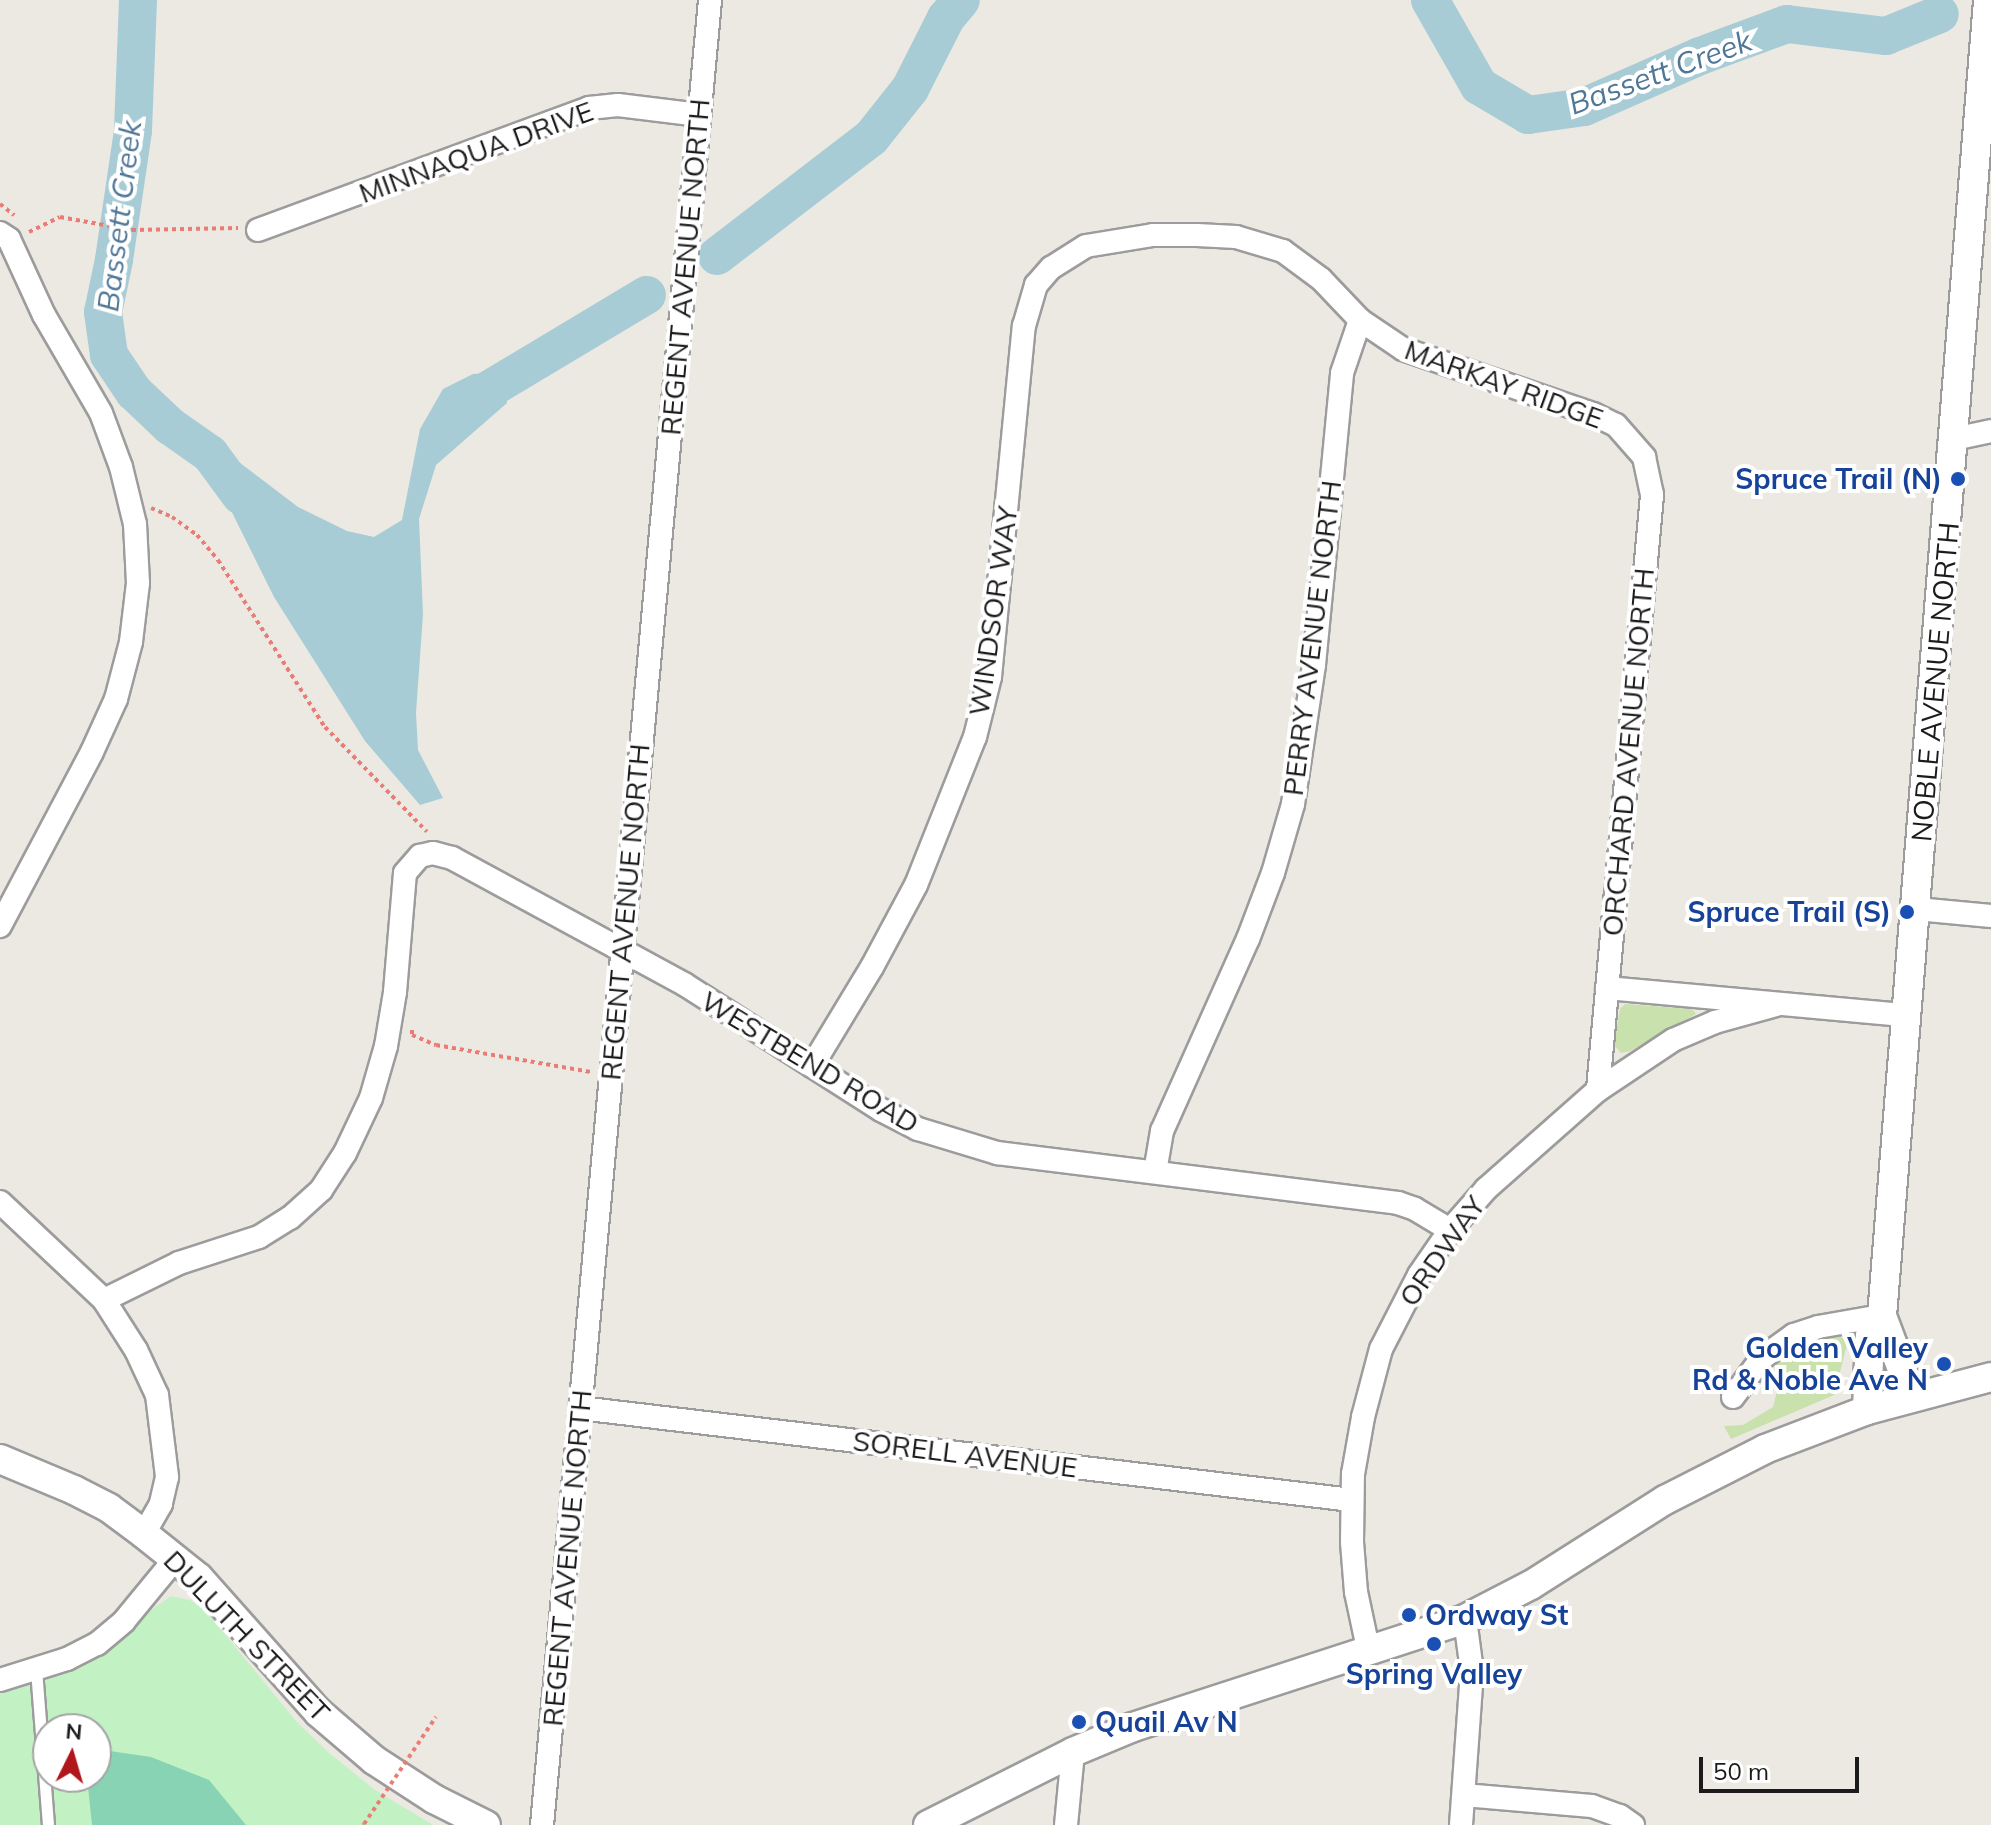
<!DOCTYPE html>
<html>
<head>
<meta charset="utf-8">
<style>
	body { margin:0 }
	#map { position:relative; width:1991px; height:1825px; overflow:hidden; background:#ece8e2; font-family:Mulish,sans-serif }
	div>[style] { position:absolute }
	.grass>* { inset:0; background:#c8e1ad }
	.park>* { inset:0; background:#c2f2c4 }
	.pitch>* { inset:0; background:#88d3b3 }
	.water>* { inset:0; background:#a7ccd5 }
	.river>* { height:38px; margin:-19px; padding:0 19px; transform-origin:19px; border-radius:19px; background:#a7ccd5 }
	.path>* { height:4px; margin-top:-2px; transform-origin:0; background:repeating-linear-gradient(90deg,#e97d75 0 4px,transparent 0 8px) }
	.roads { filter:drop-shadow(2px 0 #9c9c9c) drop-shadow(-2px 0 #9c9c9c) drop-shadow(0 2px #9c9c9c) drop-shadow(0 -2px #9c9c9c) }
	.service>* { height:11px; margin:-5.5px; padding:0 5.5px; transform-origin:5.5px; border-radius:5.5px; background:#fff }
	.minor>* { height:22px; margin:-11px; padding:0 11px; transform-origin:11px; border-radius:11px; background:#fff }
	.tertiary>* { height:28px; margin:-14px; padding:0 14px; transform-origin:14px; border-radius:14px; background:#fff }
	.path-bridge>* { height:4px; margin-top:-2px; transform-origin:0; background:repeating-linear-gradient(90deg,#e97d75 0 4px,transparent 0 8px) }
	.dots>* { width:22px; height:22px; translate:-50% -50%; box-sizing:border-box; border:4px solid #fff; border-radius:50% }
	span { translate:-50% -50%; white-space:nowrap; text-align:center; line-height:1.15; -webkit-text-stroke:8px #fff; paint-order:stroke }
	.street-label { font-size:28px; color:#1b1b1b }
	.transit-label { font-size:28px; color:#164399; font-weight:700 }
	.right { translate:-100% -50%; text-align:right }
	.left { translate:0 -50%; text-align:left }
	.water-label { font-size:30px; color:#507798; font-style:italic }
	.north { position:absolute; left:32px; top:1713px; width:80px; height:80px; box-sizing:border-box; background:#fff; border:2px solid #a4a4a4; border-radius:50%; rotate:5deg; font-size:22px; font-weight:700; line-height:32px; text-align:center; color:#1b1b1b }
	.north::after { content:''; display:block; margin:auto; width:28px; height:36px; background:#b1161c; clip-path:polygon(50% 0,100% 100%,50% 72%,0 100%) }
	.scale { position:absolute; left:1699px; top:1757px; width:160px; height:36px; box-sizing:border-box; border:4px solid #1b1b1b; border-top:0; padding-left:10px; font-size:24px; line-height:28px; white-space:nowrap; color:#1b1b1b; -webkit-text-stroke:6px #fff; paint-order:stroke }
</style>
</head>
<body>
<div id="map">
	<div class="grass">
		<div style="clip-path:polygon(1625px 1004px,1692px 1009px,1696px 1014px,1630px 1051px,1621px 1053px,1614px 1045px,1620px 1009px)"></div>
		<div style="clip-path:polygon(1839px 1336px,1848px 1341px,1834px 1395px,1731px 1439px,1724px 1426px,1743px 1425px,1773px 1407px,1777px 1391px,1774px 1370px,1779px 1360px,1820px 1339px)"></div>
	</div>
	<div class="park">
		<div style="clip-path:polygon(evenodd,171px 1596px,190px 1600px,205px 1610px,296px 1721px,328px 1752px,375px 1790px,433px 1825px,0 1825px,0 1692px,82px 1666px,129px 1634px,148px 1612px,171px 1596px,48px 1729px,96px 1729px,96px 1777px,48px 1777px,48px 1729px)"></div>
	</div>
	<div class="pitch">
		<div style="clip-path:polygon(96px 1749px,151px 1757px,209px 1780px,246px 1825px,92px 1825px,87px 1777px,96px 1777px)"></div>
	</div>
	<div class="water">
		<div style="clip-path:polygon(507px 372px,507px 403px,436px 465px,419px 519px,423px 614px,416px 713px,418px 750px,443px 798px,420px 805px,365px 741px,274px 597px,206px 460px,219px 447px,298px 507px,347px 531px,374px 537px,402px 520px,420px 429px,443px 389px,473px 374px)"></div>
	</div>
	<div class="river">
		<div style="left:138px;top:0;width:131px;rotate:92.2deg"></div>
		<div style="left:133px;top:131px;width:130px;rotate:98.4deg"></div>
		<div style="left:114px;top:260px;width:53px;rotate:101.9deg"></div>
		<div style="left:103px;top:312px;width:43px;rotate:82.1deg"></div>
		<div style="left:109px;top:355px;width:45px;rotate:56deg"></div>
		<div style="left:134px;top:392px;width:50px;rotate:43.4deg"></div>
		<div style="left:170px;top:426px;width:49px;rotate:35deg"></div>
		<div style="left:210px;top:454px;width:52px;rotate:53.6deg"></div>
		<div style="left:1430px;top:0;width:99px;rotate:60.3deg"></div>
		<div style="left:1479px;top:86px;width:57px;rotate:30.6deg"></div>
		<div style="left:1528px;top:115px;width:57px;rotate:-8.1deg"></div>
		<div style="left:1584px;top:107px;width:127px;rotate:-23.7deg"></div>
		<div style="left:1700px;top:56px;width:93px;rotate:-20.2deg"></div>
		<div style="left:1787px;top:24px;width:100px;rotate:6.9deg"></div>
		<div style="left:1886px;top:36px;width:58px;rotate:-22.2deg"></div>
		<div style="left:717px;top:256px;width:194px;rotate:-37.5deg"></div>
		<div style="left:871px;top:138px;width:63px;rotate:-51.5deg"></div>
		<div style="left:910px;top:89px;width:80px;rotate:-63.1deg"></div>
		<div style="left:946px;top:18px;width:23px;rotate:-50deg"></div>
		<div style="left:469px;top:410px;width:22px;rotate:-51deg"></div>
		<div style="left:483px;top:393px;width:191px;rotate:-30.9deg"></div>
	</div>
	<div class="path">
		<div style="left:0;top:204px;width:18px;rotate:38deg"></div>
		<div style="left:29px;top:232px;width:34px;rotate:-26deg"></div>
		<div style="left:60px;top:217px;width:73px;rotate:10.2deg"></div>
		<div style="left:132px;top:230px;width:106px;rotate:-1.1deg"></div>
		<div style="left:151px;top:508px;width:23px;rotate:23deg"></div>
		<div style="left:172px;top:517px;width:31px;rotate:36deg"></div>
		<div style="left:197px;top:535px;width:33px;rotate:50deg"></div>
		<div style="left:218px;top:560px;width:198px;rotate:57.4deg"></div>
		<div style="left:325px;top:727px;width:146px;rotate:45.8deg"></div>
		<div style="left:412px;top:1030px;width:5px;rotate:90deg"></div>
		<div style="left:412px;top:1035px;width:26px;rotate:23deg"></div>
		<div style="left:436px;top:1045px;width:157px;rotate:9.9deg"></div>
		<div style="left:363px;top:1825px;width:1px;rotate:-45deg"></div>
	</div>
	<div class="roads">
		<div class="service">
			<div style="left:36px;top:1669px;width:156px;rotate:85.6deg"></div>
		</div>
		<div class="minor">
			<div style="left:258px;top:230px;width:353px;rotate:-20.2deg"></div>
			<div style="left:589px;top:108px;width:29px;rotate:-6deg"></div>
			<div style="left:618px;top:105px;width:82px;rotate:7deg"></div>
			<div style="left:0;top:233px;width:11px;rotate:34deg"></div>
			<div style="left:9px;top:239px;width:84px;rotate:65.3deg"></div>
			<div style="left:44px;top:315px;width:113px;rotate:59.8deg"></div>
			<div style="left:101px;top:413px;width:58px;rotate:69.7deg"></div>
			<div style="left:121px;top:467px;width:59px;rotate:76.2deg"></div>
			<div style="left:135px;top:524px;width:59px;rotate:87.1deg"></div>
			<div style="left:138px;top:583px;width:59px;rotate:96.8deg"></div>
			<div style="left:131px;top:642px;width:59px;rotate:104.7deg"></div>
			<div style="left:116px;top:699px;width:58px;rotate:114.4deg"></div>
			<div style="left:92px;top:752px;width:197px;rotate:117.9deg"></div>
			<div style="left:1954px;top:439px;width:38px;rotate:-12deg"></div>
			<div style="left:1917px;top:909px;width:74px;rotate:5.4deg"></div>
			<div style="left:1607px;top:988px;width:300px;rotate:5.2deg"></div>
			<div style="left:812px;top:1066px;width:116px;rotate:-58.8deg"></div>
			<div style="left:872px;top:967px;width:93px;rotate:-61.8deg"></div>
			<div style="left:916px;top:885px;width:159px;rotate:-68.3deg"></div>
			<div style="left:975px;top:737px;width:62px;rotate:-76deg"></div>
			<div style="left:990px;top:677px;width:353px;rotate:-84.5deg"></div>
			<div style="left:1024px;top:326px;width:43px;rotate:-73.7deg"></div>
			<div style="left:1036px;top:285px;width:23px;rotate:-49deg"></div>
			<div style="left:1051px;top:268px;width:41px;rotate:-32.2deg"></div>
			<div style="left:1086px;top:246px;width:68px;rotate:-9.3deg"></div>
			<div style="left:1153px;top:235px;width:44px"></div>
			<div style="left:1197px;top:235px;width:39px;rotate:3deg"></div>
			<div style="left:1236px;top:237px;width:49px;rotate:16.6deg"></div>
			<div style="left:1283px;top:251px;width:47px;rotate:36.4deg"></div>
			<div style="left:1321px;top:279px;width:57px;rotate:46.4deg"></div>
			<div style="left:1360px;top:320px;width:52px;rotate:34deg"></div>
			<div style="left:1403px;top:349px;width:201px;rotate:18.9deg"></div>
			<div style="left:1593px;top:414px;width:25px;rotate:26deg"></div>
			<div style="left:1616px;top:425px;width:43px;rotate:48.8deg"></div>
			<div style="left:1644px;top:457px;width:39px;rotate:78deg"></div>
			<div style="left:1652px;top:495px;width:597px;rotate:95.19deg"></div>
			<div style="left:1155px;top:1172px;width:42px;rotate:-80.3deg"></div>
			<div style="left:1162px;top:1131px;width:210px;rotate:-65.9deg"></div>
			<div style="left:1248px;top:939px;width:71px;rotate:-69.3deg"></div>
			<div style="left:1273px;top:873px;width:72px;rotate:-73.8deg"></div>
			<div style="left:1293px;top:804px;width:141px;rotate:-81.4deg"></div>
			<div style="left:1314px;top:665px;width:293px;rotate:-84.5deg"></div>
			<div style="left:1342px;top:373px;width:56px;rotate:-71.2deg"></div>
			<div style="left:0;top:1202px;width:143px;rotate:43.3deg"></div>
			<div style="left:104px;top:1300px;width:59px;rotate:57.4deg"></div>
			<div style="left:136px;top:1350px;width:50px;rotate:65deg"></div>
			<div style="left:157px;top:1395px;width:83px;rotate:83deg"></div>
			<div style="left:167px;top:1477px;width:28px;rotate:103deg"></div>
			<div style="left:161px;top:1504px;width:34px;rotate:120deg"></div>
			<div style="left:104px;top:1300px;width:84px;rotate:-26.3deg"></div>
			<div style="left:179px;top:1263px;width:84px;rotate:-18deg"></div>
			<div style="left:259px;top:1237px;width:36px;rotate:-32deg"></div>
			<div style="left:290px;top:1218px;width:42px;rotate:-42.1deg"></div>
			<div style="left:321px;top:1190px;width:44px;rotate:-57deg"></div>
			<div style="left:345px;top:1153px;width:61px;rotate:-64.7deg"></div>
			<div style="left:371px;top:1098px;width:54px;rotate:-73.9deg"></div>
			<div style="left:386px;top:1046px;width:55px;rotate:-80.5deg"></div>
			<div style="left:395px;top:992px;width:119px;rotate:-85.2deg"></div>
			<div style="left:405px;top:873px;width:23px;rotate:-49deg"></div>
			<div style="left:420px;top:856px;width:13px;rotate:-13deg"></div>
			<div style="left:433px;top:853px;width:20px;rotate:15deg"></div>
			<div style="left:452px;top:858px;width:264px;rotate:28.5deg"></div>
			<div style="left:684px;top:984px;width:234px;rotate:32.6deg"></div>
			<div style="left:881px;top:1110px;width:42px;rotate:27.2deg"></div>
			<div style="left:918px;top:1129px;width:83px;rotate:16.9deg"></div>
			<div style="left:997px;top:1153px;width:404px;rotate:7.1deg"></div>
			<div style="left:1398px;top:1203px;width:18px;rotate:19deg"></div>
			<div style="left:1415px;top:1209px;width:41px;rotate:31deg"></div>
			<div style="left:1733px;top:1397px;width:49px;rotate:-53.4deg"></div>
			<div style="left:1762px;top:1358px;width:39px;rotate:-36deg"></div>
			<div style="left:1794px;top:1335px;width:25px;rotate:-18deg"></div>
			<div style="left:1818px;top:1327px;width:65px;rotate:-9.8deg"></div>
			<div style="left:580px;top:1408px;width:776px;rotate:6.8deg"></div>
			<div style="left:1369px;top:1653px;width:62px;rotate:-102deg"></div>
			<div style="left:1356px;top:1592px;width:50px;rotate:-94.6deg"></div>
			<div style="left:1352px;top:1542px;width:68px;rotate:-89.2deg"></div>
			<div style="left:1353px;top:1474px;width:58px;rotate:-80deg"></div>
			<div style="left:1363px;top:1417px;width:70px;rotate:-75.2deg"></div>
			<div style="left:1381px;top:1349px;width:83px;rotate:-62.8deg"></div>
			<div style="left:1419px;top:1275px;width:55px;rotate:-55.4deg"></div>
			<div style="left:1450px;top:1230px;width:55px;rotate:-48.7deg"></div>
			<div style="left:1486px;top:1189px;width:149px;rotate:-41.5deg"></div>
			<div style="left:1598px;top:1090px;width:90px;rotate:-33.7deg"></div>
			<div style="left:1673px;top:1040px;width:46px;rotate:-23.2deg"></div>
			<div style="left:1715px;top:1022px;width:63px;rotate:-15.6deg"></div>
			<div style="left:0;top:1680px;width:70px;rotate:-17.4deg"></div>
			<div style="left:67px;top:1659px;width:34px;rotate:-27deg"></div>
			<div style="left:97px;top:1644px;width:35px;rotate:-40deg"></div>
			<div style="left:124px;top:1621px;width:80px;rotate:-50.6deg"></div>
			<div style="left:1464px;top:1795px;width:128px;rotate:4.9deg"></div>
			<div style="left:1592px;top:1806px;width:30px;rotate:20deg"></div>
			<div style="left:1620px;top:1816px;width:16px;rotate:35deg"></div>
			<div style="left:542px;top:1825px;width:1833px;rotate:-84.74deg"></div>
			<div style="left:1066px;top:1825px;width:73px;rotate:-84.5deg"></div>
			<div style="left:1461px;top:1825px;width:154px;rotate:-85.9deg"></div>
			<div style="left:1472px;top:1671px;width:52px;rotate:-97.7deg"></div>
		</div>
		<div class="tertiary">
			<div style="left:1882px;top:1316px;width:85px;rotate:69.4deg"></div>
			<div style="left:1867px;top:1410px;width:74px;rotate:-87.7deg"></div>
			<div style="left:1870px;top:1336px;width:23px;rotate:-59deg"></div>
			<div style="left:1882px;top:1316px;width:1320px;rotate:-85.39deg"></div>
			<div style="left:0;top:1459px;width:80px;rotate:22.7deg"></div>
			<div style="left:74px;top:1490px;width:39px;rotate:27deg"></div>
			<div style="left:109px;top:1508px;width:44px;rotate:36.6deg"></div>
			<div style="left:144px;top:1534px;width:70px;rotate:38.7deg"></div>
			<div style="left:199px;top:1578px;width:179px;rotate:48.4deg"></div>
			<div style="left:318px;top:1712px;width:74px;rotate:40.6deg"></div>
			<div style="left:374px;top:1760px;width:72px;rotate:33deg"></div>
			<div style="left:434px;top:1799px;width:58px;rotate:26.6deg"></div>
			<div style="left:928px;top:1825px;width:162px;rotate:-26.7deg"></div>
			<div style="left:1073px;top:1752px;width:65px;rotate:-22.6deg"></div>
			<div style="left:1133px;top:1727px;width:349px;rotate:-18deg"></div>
			<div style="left:1465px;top:1619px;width:74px;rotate:-27.3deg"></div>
			<div style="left:1531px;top:1585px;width:159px;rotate:-32.4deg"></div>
			<div style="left:1665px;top:1500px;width:112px;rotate:-27deg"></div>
			<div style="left:1765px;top:1449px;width:109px;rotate:-20.9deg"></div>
			<div style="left:1867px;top:1410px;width:128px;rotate:-14.9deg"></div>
		</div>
	</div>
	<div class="path-bridge">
		<div style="left:364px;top:1824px;width:129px;rotate:-56.1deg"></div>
	</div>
	<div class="dots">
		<div style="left:1958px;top:479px;background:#1a4fb4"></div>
		<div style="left:1907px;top:912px;background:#1a4fb4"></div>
		<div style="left:1944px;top:1364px;background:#1a4fb4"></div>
		<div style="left:1409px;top:1615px;background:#1a4fb4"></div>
		<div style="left:1434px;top:1644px;background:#1a4fb4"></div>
		<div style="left:1079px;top:1722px;background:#1a4fb4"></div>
	</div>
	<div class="street-label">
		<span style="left:476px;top:152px;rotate:-20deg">MINNAQUA DRIVE</span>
		<span style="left:685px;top:267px;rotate:-85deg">REGENT AVENUE NORTH</span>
		<span style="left:1504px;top:384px;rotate:20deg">MARKAY RIDGE</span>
		<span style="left:993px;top:611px;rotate:-82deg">WINDSOR WAY</span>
		<span style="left:1312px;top:638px;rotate:-83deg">PERRY AVENUE NORTH</span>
		<span style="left:1935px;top:682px;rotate:-85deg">NOBLE AVENUE NORTH</span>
		<span style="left:1628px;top:752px;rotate:-85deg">ORCHARD AVENUE NORTH</span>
		<span style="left:625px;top:912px;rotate:-85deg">REGENT AVENUE NORTH</span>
		<span style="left:810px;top:1062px;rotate:31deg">WESTBEND ROAD</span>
		<span style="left:1442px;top:1251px;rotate:-55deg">ORDWAY</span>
		<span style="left:965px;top:1454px;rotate:7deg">SORELL AVENUE</span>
		<span style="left:567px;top:1558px;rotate:-85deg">REGENT AVENUE NORTH</span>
		<span style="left:247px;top:1636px;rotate:46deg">DULUTH STREET</span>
	</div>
	<div class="transit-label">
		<span class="right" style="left:1942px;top:479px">Spruce Trail (N)</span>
		<span class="right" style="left:1891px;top:912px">Spruce Trail (S)</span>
		<span class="right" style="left:1928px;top:1364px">Golden Valley<br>Rd &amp; Noble Ave N</span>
		<span class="left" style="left:1425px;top:1615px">Ordway St</span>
		<span style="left:1434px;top:1674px">Spring Valley</span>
		<span class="left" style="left:1095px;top:1722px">Quail Av N</span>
	</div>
	<div class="water-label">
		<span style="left:1660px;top:72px;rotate:-20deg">Bassett Creek</span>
		<span style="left:119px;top:216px;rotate:-83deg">Bassett Creek</span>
	</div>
	<div class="north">N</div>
	<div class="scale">50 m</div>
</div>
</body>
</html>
